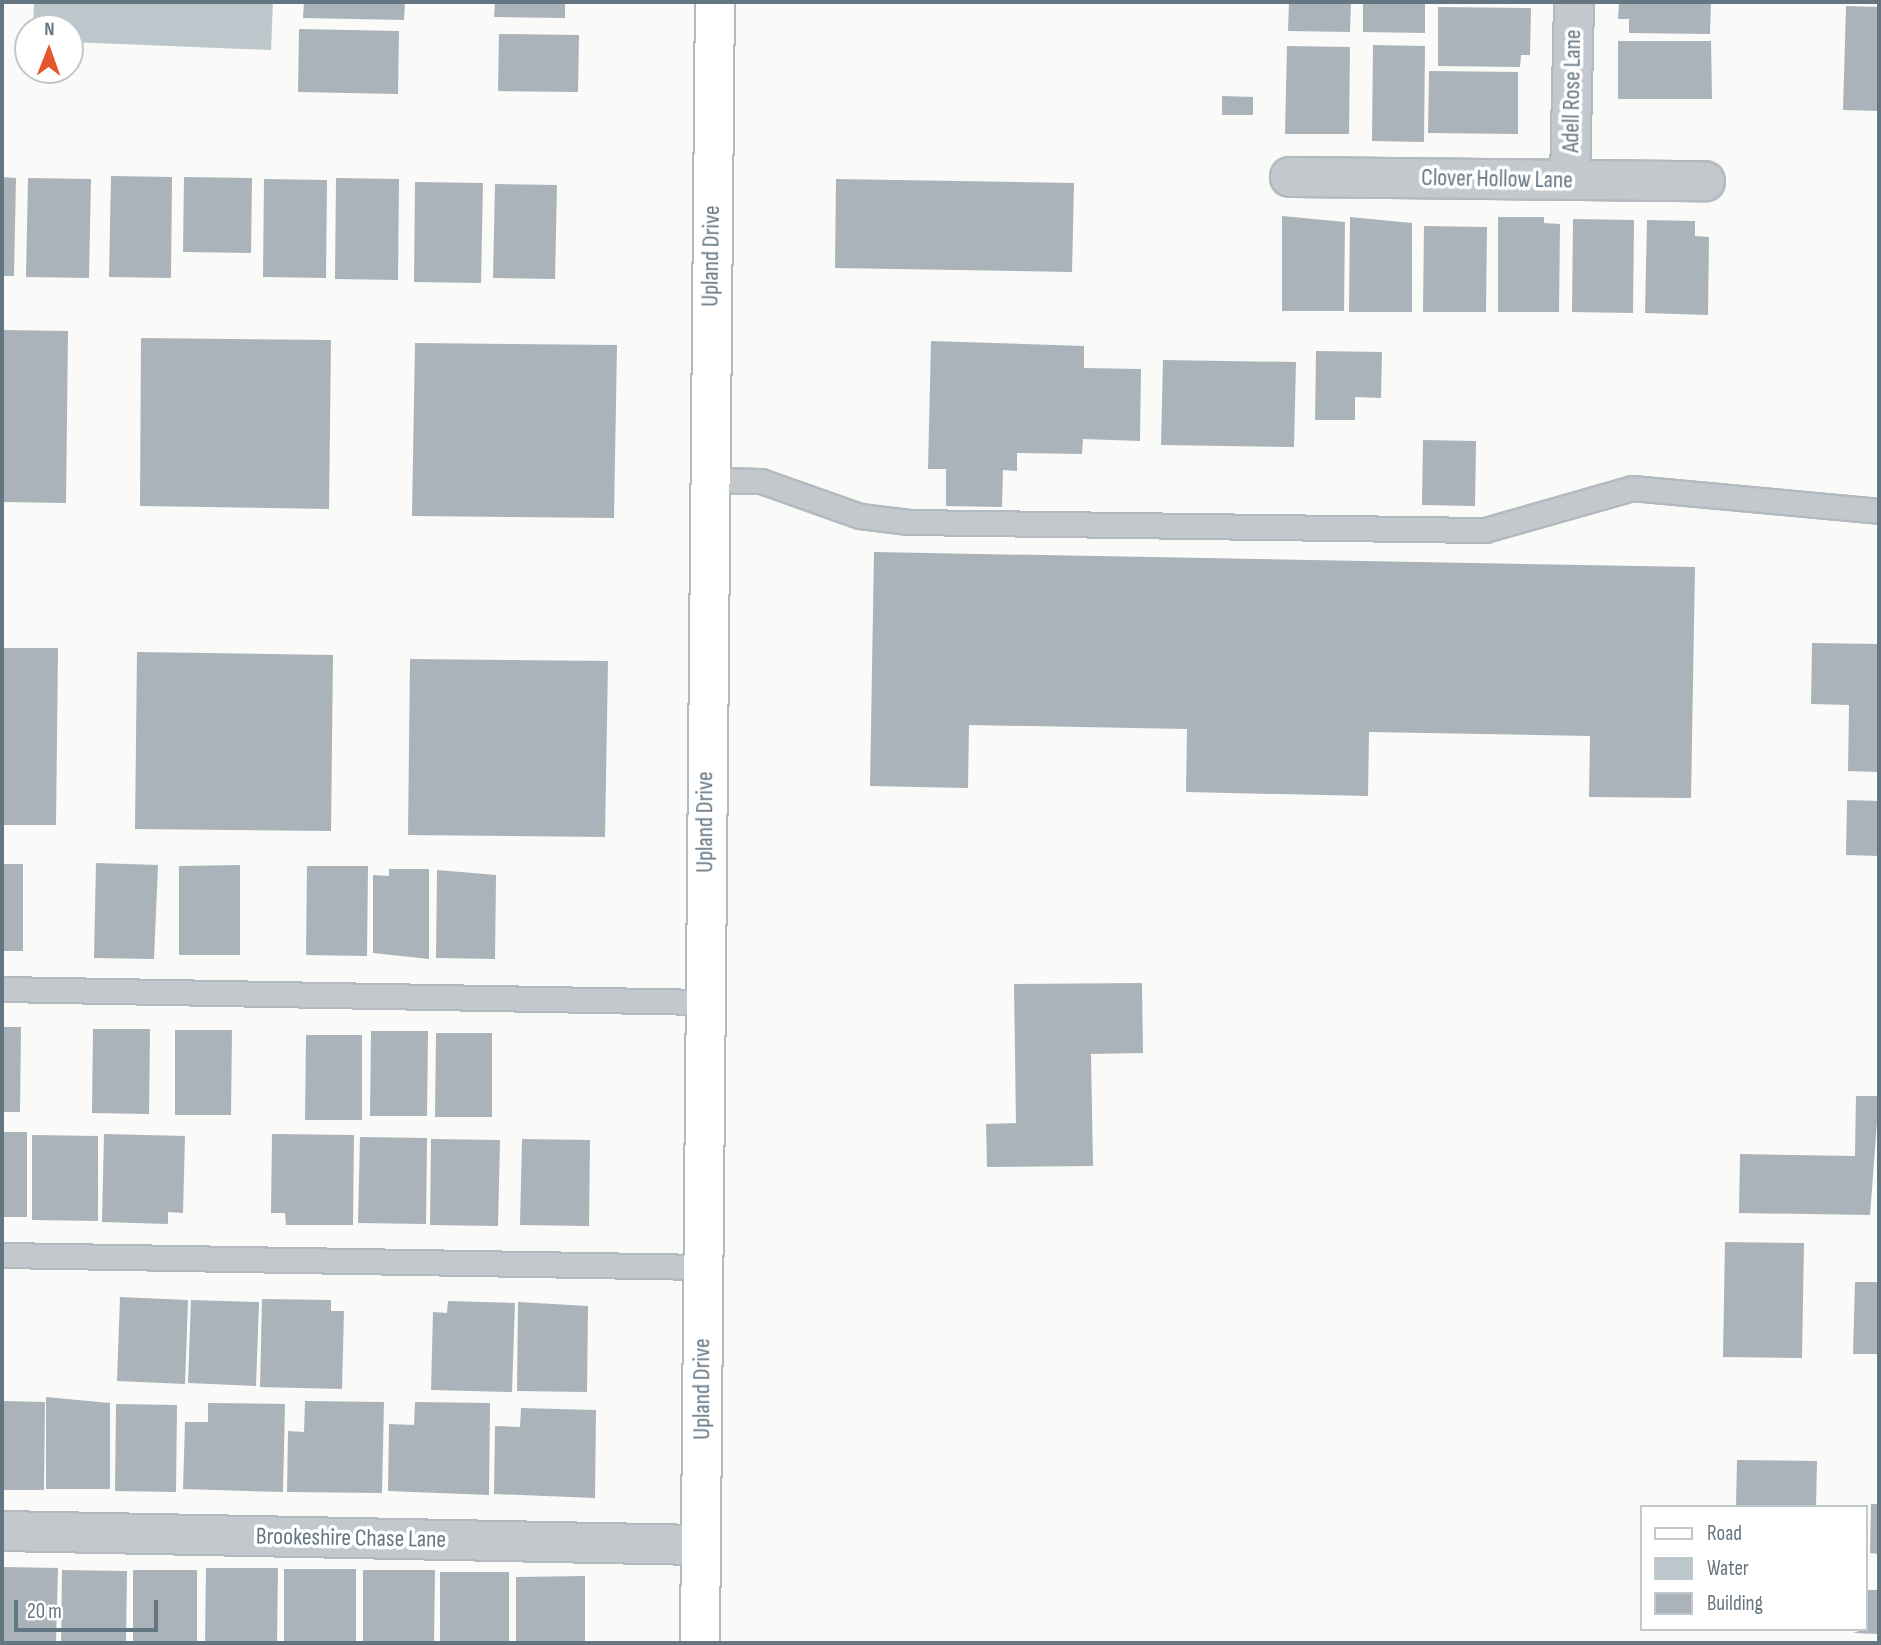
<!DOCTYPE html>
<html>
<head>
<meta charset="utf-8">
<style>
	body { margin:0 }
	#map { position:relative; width:1881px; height:1645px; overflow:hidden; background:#fafaf8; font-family:"Sofia Sans Condensed",sans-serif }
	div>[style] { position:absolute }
	.water>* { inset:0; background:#bbc7cb }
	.building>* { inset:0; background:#aab3b9 }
	.roads { filter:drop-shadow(2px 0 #b3babf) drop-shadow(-2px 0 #b3babf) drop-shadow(0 2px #b3babf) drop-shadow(0 -2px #b3babf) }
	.lane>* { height:23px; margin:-11.5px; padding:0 11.5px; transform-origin:11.5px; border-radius:11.5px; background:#c3c8cc }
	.street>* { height:38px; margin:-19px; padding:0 19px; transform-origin:19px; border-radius:19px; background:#c3c8cc }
	.secondary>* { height:38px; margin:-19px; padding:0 19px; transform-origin:19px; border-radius:19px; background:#fff }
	span { translate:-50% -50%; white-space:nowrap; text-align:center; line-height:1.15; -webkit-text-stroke:7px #fff; paint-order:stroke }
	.street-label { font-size:24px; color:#657683 }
	.frame { position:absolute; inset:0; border:4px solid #657683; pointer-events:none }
	.legend { position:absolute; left:1640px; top:1505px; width:228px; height:126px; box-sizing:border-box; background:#fff; border:2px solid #c1c8cd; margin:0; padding:9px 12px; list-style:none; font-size:21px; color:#657683 }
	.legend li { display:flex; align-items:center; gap:14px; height:35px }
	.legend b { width:35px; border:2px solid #c1c8cd }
	.north { position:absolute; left:14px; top:14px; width:70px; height:70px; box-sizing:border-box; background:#fff; border:2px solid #c1c8cd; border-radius:50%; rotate:1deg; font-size:19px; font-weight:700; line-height:28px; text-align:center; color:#657683 }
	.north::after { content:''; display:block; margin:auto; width:24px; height:32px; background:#e4572e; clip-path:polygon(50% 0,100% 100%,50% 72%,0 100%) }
	.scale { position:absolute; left:14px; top:1600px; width:144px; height:32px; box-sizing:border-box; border:4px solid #657683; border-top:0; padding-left:9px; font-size:21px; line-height:24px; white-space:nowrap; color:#657683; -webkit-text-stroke:5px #fff; paint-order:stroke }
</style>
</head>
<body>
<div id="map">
	<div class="water">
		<div style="clip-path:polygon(34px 2px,273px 2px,271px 50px,70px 42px,70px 28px,33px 28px)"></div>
	</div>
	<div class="building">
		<div style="clip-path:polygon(304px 2px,405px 2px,404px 20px,303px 18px)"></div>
		<div style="clip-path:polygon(495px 2px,565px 2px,565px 18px,494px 17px)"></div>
		<div style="clip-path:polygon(1289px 2px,1351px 2px,1350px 32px,1288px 31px)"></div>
		<div style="clip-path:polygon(1363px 2px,1425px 2px,1425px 33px,1363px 32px)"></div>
		<div style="clip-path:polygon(1619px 2px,1711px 2px,1710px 34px,1629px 33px,1629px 19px,1618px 19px)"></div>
		<div style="clip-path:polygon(1846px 6px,1879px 7px,1879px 111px,1843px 110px)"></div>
		<div style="clip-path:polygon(1438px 7px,1531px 8px,1530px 55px,1521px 55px,1520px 67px,1438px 66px)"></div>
		<div style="clip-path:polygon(299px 29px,399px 31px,398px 94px,298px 92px)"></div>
		<div style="clip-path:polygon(499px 34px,579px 35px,578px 92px,498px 91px)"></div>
		<div style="clip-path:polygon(1618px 41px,1711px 41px,1712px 99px,1618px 99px)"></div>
		<div style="clip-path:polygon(1373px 45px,1425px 46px,1424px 142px,1372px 141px)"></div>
		<div style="clip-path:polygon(1287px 46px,1350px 47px,1349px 134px,1285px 134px)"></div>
		<div style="clip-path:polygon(1429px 71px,1518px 72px,1518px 134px,1428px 133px)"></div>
		<div style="clip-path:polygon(1222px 96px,1253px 97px,1253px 115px,1222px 115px)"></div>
		<div style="clip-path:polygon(111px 176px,172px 177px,171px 278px,109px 277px)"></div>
		<div style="clip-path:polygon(2px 177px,16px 178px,14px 276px,2px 276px)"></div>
		<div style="clip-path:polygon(184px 177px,252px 178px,251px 253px,183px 252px)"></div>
		<div style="clip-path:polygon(28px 178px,91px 179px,89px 278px,26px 277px)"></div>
		<div style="clip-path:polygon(336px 178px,399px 179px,398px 280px,335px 279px)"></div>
		<div style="clip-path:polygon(264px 179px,327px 180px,326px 278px,263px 277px)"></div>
		<div style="clip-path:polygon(836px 179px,1074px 183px,1072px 272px,835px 268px)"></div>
		<div style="clip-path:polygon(415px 182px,483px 183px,481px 283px,414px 282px)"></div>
		<div style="clip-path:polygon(495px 184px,557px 185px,555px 279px,493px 278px)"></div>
		<div style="clip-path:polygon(1282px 216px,1345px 222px,1344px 311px,1282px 311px)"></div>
		<div style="clip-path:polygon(1350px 217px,1412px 223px,1412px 312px,1349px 312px)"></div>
		<div style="clip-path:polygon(1498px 217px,1544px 217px,1544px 223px,1560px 224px,1559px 312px,1498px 312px)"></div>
		<div style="clip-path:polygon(1573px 219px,1634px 220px,1633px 313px,1572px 312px)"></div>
		<div style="clip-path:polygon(1647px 220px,1695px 221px,1695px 236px,1709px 237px,1708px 315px,1645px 313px)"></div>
		<div style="clip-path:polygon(1424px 226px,1487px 227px,1486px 312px,1423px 312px)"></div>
		<div style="clip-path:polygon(2px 330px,68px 331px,66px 503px,2px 502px)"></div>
		<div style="clip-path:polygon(141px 338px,331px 340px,329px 509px,140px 506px)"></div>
		<div style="clip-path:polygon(931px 341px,1084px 346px,1084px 368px,1141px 369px,1140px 441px,1083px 439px,1082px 454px,1017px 453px,1017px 471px,1003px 470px,1002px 507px,946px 506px,946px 469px,928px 469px)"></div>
		<div style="clip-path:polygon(415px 343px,617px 345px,614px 518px,412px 516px)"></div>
		<div style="clip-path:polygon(1316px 351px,1382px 352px,1381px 398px,1355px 397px,1355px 420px,1315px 420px)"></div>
		<div style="clip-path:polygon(1163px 360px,1296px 362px,1294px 447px,1161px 445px)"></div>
		<div style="clip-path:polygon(1423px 440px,1476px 441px,1475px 506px,1422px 505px)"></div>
		<div style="clip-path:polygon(874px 552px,1695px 567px,1691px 798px,1589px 797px,1590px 736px,1369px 732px,1368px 796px,1186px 792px,1187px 729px,969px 725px,968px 788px,870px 786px)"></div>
		<div style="clip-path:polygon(1812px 643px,1878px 644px,1879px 772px,1848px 771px,1849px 705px,1811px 704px)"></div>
		<div style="clip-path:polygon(2px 648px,58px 648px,56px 825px,2px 825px)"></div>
		<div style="clip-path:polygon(137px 652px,333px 655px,331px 831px,135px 829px)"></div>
		<div style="clip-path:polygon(410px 659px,608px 661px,605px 837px,408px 835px)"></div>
		<div style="clip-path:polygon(1847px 800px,1879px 801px,1879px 856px,1846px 855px)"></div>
		<div style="clip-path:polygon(96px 863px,158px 865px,154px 959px,94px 958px)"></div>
		<div style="clip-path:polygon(2px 864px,23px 864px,23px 951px,2px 951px)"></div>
		<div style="clip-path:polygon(240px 865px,240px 955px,179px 955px,179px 866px)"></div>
		<div style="clip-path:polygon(307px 866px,368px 866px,367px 956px,306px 955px)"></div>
		<div style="clip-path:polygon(389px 869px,429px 869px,429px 959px,373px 953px,373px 875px,389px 876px)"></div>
		<div style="clip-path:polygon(437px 870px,496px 875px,495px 959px,436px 958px)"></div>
		<div style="clip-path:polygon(1142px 983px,1143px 1053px,1091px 1054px,1093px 1166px,987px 1167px,986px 1124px,1016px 1123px,1014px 984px)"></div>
		<div style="clip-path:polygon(2px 1027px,21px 1027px,20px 1112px,2px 1112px)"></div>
		<div style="clip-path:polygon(93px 1029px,150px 1029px,149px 1114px,92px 1113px)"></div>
		<div style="clip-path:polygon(175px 1030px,232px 1030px,231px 1115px,175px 1115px)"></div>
		<div style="clip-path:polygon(371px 1031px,428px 1031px,427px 1116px,370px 1116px)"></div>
		<div style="clip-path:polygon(436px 1033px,492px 1033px,492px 1117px,435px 1117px)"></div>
		<div style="clip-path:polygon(306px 1035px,362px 1035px,362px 1120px,305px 1120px)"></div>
		<div style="clip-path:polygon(1856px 1096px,1879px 1096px,1870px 1215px,1739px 1213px,1740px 1154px,1855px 1156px)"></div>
		<div style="clip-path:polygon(2px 1132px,27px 1132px,27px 1217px,2px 1217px)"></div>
		<div style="clip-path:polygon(104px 1134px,185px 1136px,183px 1213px,168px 1212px,168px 1224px,102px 1222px)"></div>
		<div style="clip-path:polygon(272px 1134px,354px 1135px,353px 1225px,286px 1225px,285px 1213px,271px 1213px)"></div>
		<div style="clip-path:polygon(32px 1135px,98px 1136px,98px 1221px,32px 1220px)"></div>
		<div style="clip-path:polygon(360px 1137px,427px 1138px,426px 1224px,358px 1223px)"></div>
		<div style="clip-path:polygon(431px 1139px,500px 1140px,498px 1226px,430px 1225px)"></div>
		<div style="clip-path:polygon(522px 1139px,590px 1140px,589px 1226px,520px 1225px)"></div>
		<div style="clip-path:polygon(1725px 1242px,1804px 1243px,1802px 1358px,1723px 1357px)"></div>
		<div style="clip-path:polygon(1855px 1282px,1879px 1282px,1879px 1354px,1853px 1354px)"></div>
		<div style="clip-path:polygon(120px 1297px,188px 1300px,185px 1384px,117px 1381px)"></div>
		<div style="clip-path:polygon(262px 1299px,331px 1300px,331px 1311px,344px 1311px,342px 1389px,260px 1387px)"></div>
		<div style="clip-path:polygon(191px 1300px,259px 1302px,256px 1386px,188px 1383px)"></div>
		<div style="clip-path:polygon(448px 1301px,515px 1303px,512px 1392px,431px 1390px,433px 1312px,447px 1313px)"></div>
		<div style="clip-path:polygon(518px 1302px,588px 1306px,587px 1392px,517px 1391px)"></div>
		<div style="clip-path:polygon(46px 1397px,110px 1403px,110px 1489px,46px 1489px)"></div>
		<div style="clip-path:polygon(2px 1401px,45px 1402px,44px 1490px,2px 1490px)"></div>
		<div style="clip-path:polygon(305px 1401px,384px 1402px,382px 1493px,287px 1492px,288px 1431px,304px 1432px)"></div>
		<div style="clip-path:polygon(415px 1402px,490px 1403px,489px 1495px,388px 1491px,389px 1424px,414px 1425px)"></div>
		<div style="clip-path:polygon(208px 1403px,285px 1404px,283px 1492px,183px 1489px,185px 1422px,208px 1422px)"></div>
		<div style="clip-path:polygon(116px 1404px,177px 1405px,176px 1492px,115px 1491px)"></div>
		<div style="clip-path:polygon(521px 1408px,596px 1410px,595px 1498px,494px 1494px,495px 1426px,520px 1427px)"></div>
		<div style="clip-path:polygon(1737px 1460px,1817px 1461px,1816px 1507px,1736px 1507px)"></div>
		<div style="clip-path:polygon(1871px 1504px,1879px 1504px,1879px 1554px,1870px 1553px)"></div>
		<div style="clip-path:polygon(2px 1567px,58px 1568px,56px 1643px,2px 1643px)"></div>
		<div style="clip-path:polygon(206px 1568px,278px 1568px,277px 1643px,205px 1643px)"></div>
		<div style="clip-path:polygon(284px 1569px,356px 1569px,356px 1643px,284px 1643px)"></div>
		<div style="clip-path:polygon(62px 1570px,127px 1571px,126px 1643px,61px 1643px)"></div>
		<div style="clip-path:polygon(133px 1570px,197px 1570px,197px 1643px,133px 1643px)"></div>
		<div style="clip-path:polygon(363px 1570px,435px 1570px,434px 1643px,363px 1643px)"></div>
		<div style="clip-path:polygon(440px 1572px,509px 1572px,509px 1643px,440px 1643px)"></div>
		<div style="clip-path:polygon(585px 1576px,585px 1643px,516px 1643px,516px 1577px)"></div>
		<div style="clip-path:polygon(1865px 1590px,1879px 1590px,1879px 1634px,1853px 1633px,1865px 1629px)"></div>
	</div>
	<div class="roads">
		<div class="lane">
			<div style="left:708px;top:480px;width:53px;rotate:1.1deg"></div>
			<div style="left:761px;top:481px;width:105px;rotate:19.5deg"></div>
			<div style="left:860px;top:516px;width:49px;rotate:7deg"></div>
			<div style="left:909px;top:522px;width:576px;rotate:0.8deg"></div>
			<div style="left:1485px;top:530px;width:153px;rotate:-15.9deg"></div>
			<div style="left:1632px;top:488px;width:248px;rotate:5.3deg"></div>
			<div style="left:2px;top:989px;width:702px;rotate:1.06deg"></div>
			<div style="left:2px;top:1255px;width:700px;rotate:0.98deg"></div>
		</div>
		<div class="street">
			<div style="left:1290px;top:177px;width:415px;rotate:0.6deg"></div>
			<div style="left:1570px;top:179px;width:177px;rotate:-88.7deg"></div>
			<div style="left:2px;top:1531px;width:698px;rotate:1.15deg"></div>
		</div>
		<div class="secondary">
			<div style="left:700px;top:1643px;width:1641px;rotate:-89.48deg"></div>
		</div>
	</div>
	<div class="street-label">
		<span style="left:1572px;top:91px;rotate:-89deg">Adell Rose Lane</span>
		<span style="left:1497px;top:179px;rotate:1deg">Clover Hollow Lane</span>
		<span style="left:711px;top:256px;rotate:-89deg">Upland Drive</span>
		<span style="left:705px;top:822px;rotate:-90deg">Upland Drive</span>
		<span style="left:702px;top:1389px;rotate:-90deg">Upland Drive</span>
		<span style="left:351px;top:1538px;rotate:1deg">Brookeshire Chase Lane</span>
	</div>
	<div class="frame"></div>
	<ul class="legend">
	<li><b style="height:9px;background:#fff"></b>Road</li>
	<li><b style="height:19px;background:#bbc7cb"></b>Water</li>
	<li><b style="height:19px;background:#aab3b9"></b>Building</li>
	</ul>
	<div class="north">N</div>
	<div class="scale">20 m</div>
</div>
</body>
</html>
